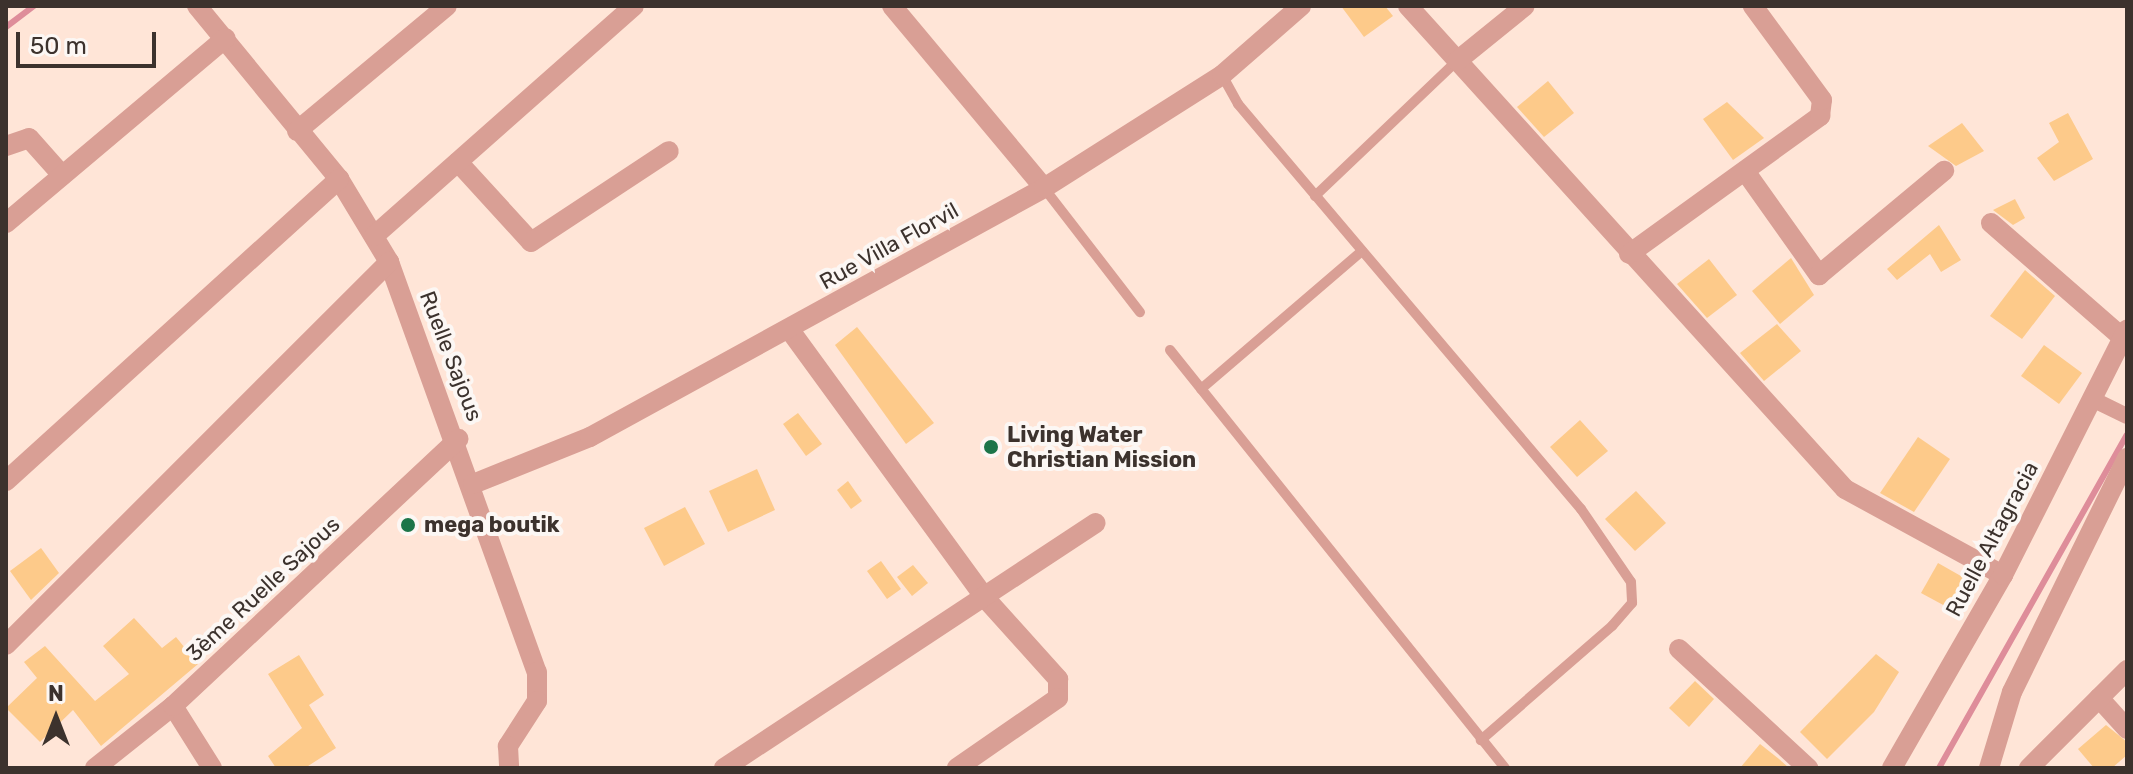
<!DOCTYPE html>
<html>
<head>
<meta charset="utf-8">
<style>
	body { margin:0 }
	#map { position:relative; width:2133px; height:774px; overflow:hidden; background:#ffe5d7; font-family:Rubik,sans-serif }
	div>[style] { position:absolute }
	.stream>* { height:6px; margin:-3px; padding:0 3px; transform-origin:3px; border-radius:3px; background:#de8d9a }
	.building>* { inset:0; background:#fdca8a }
	.service>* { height:10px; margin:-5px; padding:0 5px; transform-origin:5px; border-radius:5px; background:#d99f95 }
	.pedestrian>* { height:16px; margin:-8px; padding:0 8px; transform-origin:8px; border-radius:8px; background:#d99f95 }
	.minor>* { height:20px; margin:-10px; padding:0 10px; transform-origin:10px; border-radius:10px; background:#d99f95 }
	.dots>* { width:22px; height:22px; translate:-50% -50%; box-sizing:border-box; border:4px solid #fcf7f4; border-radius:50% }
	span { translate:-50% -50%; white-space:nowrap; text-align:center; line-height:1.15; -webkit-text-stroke:8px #fcf7f4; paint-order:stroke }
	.street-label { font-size:22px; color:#3c322d }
	.poi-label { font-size:22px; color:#3c322d; font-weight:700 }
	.left { translate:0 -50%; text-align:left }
	.frame { position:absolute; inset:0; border:8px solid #3c322d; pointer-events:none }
	.north { position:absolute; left:16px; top:678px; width:80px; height:80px; -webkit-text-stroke:6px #fcf7f4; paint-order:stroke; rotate:0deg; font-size:22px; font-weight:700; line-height:32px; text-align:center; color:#3c322d }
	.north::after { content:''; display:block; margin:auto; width:28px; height:36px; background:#3c322d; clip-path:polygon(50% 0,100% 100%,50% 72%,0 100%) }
	.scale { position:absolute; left:16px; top:32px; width:140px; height:36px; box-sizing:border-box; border:4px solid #3c322d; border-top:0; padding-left:10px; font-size:24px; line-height:28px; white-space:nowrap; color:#3c322d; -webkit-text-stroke:6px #fcf7f4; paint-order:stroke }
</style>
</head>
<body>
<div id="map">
	<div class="stream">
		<div style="left:6px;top:27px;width:35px;rotate:-37deg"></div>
		<div style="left:1939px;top:768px;width:382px;rotate:-60.6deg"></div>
	</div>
	<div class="building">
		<div style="clip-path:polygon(1341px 6px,1385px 6px,1393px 16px,1364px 37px)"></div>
		<div style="clip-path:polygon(1548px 81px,1574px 113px,1544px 137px,1517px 107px)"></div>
		<div style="clip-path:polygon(1727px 102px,1764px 138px,1733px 160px,1703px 119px)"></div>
		<div style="clip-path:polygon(2068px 113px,2093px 159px,2054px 181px,2037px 158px,2059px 142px,2049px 123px)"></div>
		<div style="clip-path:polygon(1962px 123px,1984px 151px,1956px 166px,1928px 146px)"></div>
		<div style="clip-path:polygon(2015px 199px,2025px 218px,2013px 225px,1993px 210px)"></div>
		<div style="clip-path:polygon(1939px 225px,1961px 260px,1941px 272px,1930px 254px,1897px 280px,1887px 269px)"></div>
		<div style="clip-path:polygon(1791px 258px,1814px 295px,1780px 324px,1752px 291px)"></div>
		<div style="clip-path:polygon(1709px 259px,1737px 295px,1707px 318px,1677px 284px)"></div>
		<div style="clip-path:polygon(2025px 270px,2055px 296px,2022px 339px,1990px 316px)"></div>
		<div style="clip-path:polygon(1777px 324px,1801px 351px,1764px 381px,1740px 353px)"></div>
		<div style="clip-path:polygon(857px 327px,934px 423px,906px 444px,835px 345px)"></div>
		<div style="clip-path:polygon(2044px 345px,2082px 373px,2059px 404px,2021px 376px)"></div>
		<div style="clip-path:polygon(798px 413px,822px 444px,806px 456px,783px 424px)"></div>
		<div style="clip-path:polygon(1580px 420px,1608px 451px,1577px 477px,1550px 447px)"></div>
		<div style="clip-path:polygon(1918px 437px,1950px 459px,1914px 512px,1880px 493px)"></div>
		<div style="clip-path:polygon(757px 469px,775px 510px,728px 532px,709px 491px)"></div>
		<div style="clip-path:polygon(848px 481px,862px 501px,851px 509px,837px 490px)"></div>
		<div style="clip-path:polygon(1636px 491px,1666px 523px,1635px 551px,1605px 519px)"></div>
		<div style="clip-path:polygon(685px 507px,705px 544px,664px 566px,644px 528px)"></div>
		<div style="clip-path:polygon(41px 548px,59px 573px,31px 600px,10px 571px)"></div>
		<div style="clip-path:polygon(881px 561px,901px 589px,887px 599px,867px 571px)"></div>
		<div style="clip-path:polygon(1938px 563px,1975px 584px,1958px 613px,1921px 593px)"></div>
		<div style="clip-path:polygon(913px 565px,928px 583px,912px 596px,897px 577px)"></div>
		<div style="clip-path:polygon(134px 618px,162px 648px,176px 637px,198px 664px,101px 746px,73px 710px,40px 742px,6px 708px,37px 678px,24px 662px,45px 646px,95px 701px,129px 674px,103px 646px)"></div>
		<div style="clip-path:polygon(1876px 654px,1899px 672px,1874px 712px,1827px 759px,1800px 732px)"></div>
		<div style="clip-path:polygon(299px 655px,324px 695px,309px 705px,336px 748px,305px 768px,276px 768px,268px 756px,302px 728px,268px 674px)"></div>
		<div style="clip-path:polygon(1695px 681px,1714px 699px,1689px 727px,1669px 708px)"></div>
		<div style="clip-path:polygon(2106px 725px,2127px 742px,2127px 755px,2112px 768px,2094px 768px,2078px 749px)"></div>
		<div style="clip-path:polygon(1760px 744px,1779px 759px,1789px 768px,1740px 768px)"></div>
	</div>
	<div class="service">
		<div style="left:1222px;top:75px;width:33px;rotate:61deg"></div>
		<div style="left:1238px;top:104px;width:531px;rotate:49.74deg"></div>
		<div style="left:1581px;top:509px;width:88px;rotate:55.6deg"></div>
		<div style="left:1631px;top:582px;width:21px;rotate:87deg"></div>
		<div style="left:1632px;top:603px;width:30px;rotate:131deg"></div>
		<div style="left:1612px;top:626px;width:174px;rotate:139deg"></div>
		<div style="left:1044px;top:188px;width:157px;rotate:52.3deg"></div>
		<div style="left:1315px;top:196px;width:196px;rotate:-43.6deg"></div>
		<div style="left:1170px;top:350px;width:536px;rotate:51.29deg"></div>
		<div style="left:1201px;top:389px;width:212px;rotate:-40.6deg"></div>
	</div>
	<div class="pedestrian">
		<div style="left:2092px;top:399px;width:39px;rotate:26deg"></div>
	</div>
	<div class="minor">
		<div style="left:197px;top:6px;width:224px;rotate:50.6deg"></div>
		<div style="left:339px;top:179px;width:97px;rotate:58.9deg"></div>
		<div style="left:389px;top:262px;width:436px;rotate:70.2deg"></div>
		<div style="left:537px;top:672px;width:29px;rotate:90deg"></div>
		<div style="left:537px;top:701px;width:54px;rotate:122.8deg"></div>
		<div style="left:508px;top:746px;width:22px;rotate:87deg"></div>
		<div style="left:892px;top:6px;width:237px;rotate:50.1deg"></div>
		<div style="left:1408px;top:6px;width:651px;rotate:47.86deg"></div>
		<div style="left:1845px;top:489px;width:180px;rotate:28.6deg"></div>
		<div style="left:1457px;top:61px;width:87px;rotate:-39deg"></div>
		<div style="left:297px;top:131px;width:195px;rotate:-39.8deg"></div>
		<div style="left:6px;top:146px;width:24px;rotate:-19deg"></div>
		<div style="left:29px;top:138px;width:50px;rotate:48.3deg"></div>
		<div style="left:458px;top:162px;width:108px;rotate:47.6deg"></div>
		<div style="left:531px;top:242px;width:165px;rotate:-33.4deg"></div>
		<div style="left:1745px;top:171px;width:128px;rotate:54.6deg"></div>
		<div style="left:1819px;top:275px;width:163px;rotate:-39.8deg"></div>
		<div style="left:6px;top:223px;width:287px;rotate:-40.1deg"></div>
		<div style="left:1991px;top:223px;width:175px;rotate:41.1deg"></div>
		<div style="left:374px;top:236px;width:347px;rotate:-41.5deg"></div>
		<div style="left:1629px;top:254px;width:236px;rotate:-35.8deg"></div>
		<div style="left:1820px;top:116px;width:16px;rotate:-83deg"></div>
		<div style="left:1822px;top:100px;width:117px;rotate:-126.3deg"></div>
		<div style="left:789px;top:329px;width:334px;rotate:53.9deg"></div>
		<div style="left:986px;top:599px;width:108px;rotate:48deg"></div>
		<div style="left:1058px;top:679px;width:19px;rotate:90deg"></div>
		<div style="left:1058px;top:698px;width:123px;rotate:145.3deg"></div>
		<div style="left:6px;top:481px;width:450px;rotate:-42.2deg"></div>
		<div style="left:473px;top:484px;width:126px;rotate:-21.9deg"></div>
		<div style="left:590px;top:437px;width:518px;rotate:-28.74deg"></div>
		<div style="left:1044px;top:188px;width:211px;rotate:-32.4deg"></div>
		<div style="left:1222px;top:75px;width:105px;rotate:-41.1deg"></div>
		<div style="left:6px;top:645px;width:542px;rotate:-45deg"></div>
		<div style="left:1679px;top:649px;width:176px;rotate:42.7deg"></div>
		<div style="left:2099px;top:698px;width:42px;rotate:47.9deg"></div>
		<div style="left:173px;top:706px;width:73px;rotate:57.8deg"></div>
		<div style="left:95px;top:768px;width:100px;rotate:-38.5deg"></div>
		<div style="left:173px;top:706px;width:391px;rotate:-43.1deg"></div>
		<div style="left:724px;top:768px;width:445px;rotate:-33.4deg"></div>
		<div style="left:1892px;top:768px;width:223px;rotate:-60.1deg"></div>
		<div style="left:2003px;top:575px;width:275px;rotate:-63.2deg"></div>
		<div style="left:1989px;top:768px;width:79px;rotate:-73.2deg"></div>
		<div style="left:2012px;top:692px;width:261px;rotate:-63.8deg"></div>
		<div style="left:2029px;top:768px;width:139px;rotate:-45deg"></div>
	</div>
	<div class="dots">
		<div style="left:991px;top:447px;background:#1c7549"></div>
		<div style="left:408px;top:525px;background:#1c7549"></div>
	</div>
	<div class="street-label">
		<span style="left:889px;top:246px;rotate:-29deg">Rue Villa Florvil</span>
		<span style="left:451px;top:356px;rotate:69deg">Ruelle Sajous</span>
		<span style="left:1992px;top:539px;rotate:-62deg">Ruelle Altagracia</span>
		<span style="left:263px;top:589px;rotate:-43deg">3ème Ruelle Sajous</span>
	</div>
	<div class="poi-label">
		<span class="left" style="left:1007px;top:447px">Living Water<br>Christian Mission</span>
		<span class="left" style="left:424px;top:525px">mega boutik</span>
	</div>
	<div class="frame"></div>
	<div class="north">N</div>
	<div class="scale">50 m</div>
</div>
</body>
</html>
